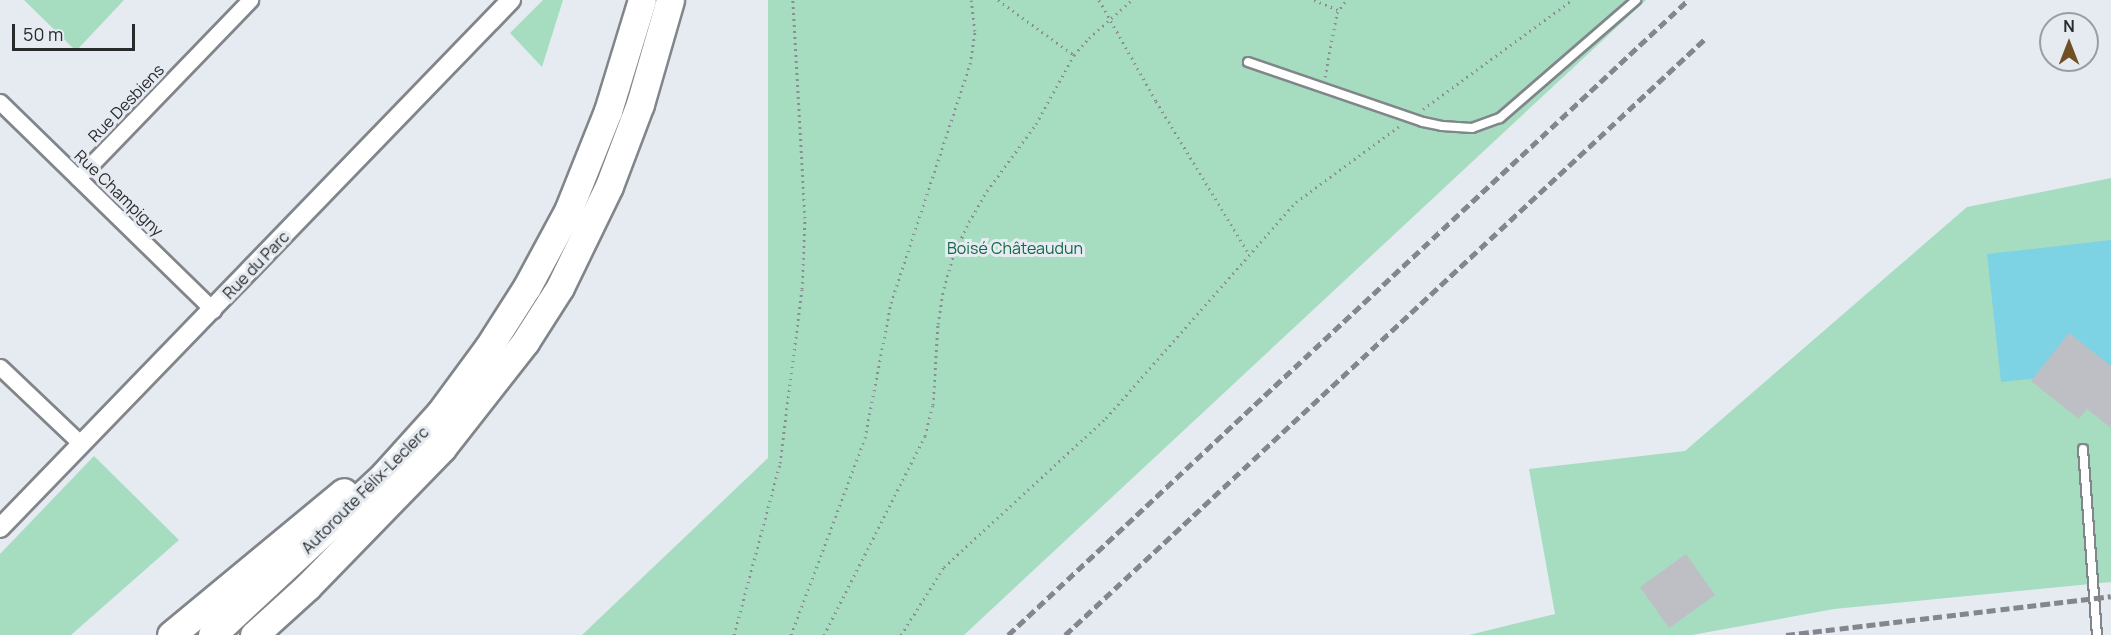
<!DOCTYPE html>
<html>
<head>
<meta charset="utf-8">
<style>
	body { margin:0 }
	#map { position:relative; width:2111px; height:635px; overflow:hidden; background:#e6ebf1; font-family:Manrope,sans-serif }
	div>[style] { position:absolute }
	.green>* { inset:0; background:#a6ddc0 }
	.water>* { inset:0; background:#7dd3e3 }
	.building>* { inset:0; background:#bebec5 }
	.path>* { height:3px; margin-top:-1.5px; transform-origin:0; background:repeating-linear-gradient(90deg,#8b8f93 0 1.5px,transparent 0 6px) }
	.roads { filter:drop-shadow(2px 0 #81868b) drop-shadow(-2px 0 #81868b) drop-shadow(0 2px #81868b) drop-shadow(0 -2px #81868b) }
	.service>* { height:8px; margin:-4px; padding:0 4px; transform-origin:4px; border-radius:4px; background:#fff }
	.minor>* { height:15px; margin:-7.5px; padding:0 7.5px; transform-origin:7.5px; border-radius:7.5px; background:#fff }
	.tertiary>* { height:18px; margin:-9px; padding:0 9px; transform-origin:9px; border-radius:9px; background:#fff }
	.motorway>* { height:27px; margin:-13.5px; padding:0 13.5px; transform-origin:13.5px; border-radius:13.5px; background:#fff }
	.rail>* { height:4.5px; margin-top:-2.25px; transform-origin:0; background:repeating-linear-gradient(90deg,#83868a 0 9px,transparent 0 13.5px) }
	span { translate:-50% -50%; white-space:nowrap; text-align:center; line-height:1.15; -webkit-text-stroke:6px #e6ebf1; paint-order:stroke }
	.street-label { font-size:16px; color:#282a2c }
	.park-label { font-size:16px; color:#136746 }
	.north { position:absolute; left:2039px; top:12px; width:60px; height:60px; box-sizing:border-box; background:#e6ebf1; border:2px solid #9a9ea2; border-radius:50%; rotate:0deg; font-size:16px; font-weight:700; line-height:24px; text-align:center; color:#282a2c }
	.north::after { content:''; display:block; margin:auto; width:21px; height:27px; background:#6f5025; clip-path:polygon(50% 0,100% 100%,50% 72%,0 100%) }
	.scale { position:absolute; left:12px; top:24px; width:123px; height:27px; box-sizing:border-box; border:3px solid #282a2c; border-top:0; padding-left:8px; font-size:18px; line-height:21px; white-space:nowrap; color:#282a2c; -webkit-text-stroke:4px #e6ebf1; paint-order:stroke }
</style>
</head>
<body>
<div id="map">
	<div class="green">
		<div style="clip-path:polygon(24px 0,124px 0,76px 51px)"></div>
		<div style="clip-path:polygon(543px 0,563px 0,542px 67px,510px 33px)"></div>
		<div style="clip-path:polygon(768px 0,1646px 0,964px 635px,582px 635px,768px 458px)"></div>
		<div style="clip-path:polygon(2111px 178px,2111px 582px,1834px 609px,1692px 635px,1469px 635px,1555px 614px,1529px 469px,1685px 451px,1967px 207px)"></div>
		<div style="clip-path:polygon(94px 456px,179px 540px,71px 635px,0 635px,0 554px)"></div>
	</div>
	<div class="water">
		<div style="clip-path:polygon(2111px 240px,2111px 370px,2001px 382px,1987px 254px)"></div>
	</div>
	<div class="building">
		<div style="clip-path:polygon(2069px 333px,2111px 366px,2111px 428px,2087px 409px,2079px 419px,2031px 381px)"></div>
		<div style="clip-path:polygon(1686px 554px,1715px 595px,1669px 628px,1640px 587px)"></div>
	</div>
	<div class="path">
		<div style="left:998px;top:0;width:94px;rotate:35.9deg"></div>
		<div style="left:1099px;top:0;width:116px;rotate:60.6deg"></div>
		<div style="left:1156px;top:101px;width:179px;rotate:58.7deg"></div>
		<div style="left:1314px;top:0;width:27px;rotate:22deg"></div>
		<div style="left:1325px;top:77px;width:65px;rotate:-79.4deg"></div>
		<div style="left:1337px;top:13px;width:16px;rotate:-55deg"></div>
		<div style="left:1423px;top:109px;width:185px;rotate:-36.2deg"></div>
		<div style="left:734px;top:635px;width:178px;rotate:-75deg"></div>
		<div style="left:780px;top:463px;width:175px;rotate:-82.8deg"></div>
		<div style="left:802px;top:289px;width:71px;rotate:-87.6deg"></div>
		<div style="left:805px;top:218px;width:218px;rotate:-93.2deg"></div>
		<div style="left:791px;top:635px;width:210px;rotate:-69.4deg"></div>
		<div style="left:865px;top:438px;width:137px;rotate:-79.1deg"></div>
		<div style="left:891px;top:303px;width:252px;rotate:-71.7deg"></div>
		<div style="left:970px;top:64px;width:33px;rotate:-81deg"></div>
		<div style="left:975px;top:31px;width:31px;rotate:-97deg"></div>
		<div style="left:824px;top:635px;width:223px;rotate:-63.1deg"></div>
		<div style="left:925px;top:436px;width:32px;rotate:-76deg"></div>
		<div style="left:933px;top:405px;width:81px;rotate:-86.5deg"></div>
		<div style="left:938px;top:324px;width:36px;rotate:-81deg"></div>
		<div style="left:944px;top:288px;width:35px;rotate:-74deg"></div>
		<div style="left:954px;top:254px;width:35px;rotate:-65deg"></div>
		<div style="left:969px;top:222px;width:36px;rotate:-60deg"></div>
		<div style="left:987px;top:191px;width:83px;rotate:-53.8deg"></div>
		<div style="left:1036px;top:124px;width:79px;rotate:-61.2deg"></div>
		<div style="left:1074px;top:55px;width:23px;rotate:-49deg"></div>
		<div style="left:1089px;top:38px;width:57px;rotate:-41.5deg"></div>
		<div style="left:901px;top:635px;width:80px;rotate:-57.7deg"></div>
		<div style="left:944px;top:567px;width:220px;rotate:-42.6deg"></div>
		<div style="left:1106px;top:418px;width:288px;rotate:-48.7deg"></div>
		<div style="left:1296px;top:202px;width:130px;rotate:-36.3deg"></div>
	</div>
	<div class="roads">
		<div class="service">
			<div style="left:1248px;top:62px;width:185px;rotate:18.9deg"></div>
			<div style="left:1423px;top:122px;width:19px;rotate:12deg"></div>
			<div style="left:1442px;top:126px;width:30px;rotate:4deg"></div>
			<div style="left:1472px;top:128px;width:30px;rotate:-20deg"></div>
			<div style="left:1500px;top:118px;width:180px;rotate:-40.9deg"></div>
			<div style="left:2083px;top:449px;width:187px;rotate:85.7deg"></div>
		</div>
		<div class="minor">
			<div style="left:0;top:102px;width:298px;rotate:44.3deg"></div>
			<div style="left:78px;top:178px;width:248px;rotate:-46deg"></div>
			<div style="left:0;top:367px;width:112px;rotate:43.5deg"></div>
		</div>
		<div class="tertiary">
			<div style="left:0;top:528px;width:735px;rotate:-45.94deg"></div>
		</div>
		<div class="motorway">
			<div style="left:171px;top:635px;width:224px;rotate:-39.6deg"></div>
			<div style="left:212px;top:635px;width:235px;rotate:-42.9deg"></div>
			<div style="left:384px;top:475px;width:84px;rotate:-47.9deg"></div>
			<div style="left:440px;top:413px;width:81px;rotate:-53.6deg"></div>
			<div style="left:488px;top:348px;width:72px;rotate:-57.4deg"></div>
			<div style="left:527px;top:287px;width:86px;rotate:-61.7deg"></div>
			<div style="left:568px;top:211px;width:108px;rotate:-68.2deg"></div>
			<div style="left:608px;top:111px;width:116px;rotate:-73deg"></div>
			<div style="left:254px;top:635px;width:73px;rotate:-42.2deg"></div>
			<div style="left:308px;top:586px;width:192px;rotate:-45.8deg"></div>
			<div style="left:442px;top:448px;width:135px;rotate:-51.9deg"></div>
			<div style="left:525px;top:342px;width:65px;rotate:-57.5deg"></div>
			<div style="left:560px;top:287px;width:112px;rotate:-64.1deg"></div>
			<div style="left:609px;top:186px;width:88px;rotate:-69.3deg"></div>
			<div style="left:640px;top:104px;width:108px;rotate:-73.9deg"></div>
		</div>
	</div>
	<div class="rail">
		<div style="left:1008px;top:635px;width:930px;rotate:-43.04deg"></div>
		<div style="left:1065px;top:635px;width:877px;rotate:-42.97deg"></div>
		<div style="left:1786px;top:635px;width:327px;rotate:-6.8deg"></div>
	</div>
	<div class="street-label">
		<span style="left:126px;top:103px;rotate:-46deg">Rue Desbiens</span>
		<span style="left:119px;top:193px;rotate:44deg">Rue Champigny</span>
		<span style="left:256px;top:265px;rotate:-46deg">Rue du Parc</span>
		<span style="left:365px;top:490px;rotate:-45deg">Autoroute Félix-Leclerc</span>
	</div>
	<div class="park-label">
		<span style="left:1015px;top:248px">Boisé Châteaudun</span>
	</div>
	<div class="north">N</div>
	<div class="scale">50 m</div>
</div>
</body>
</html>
